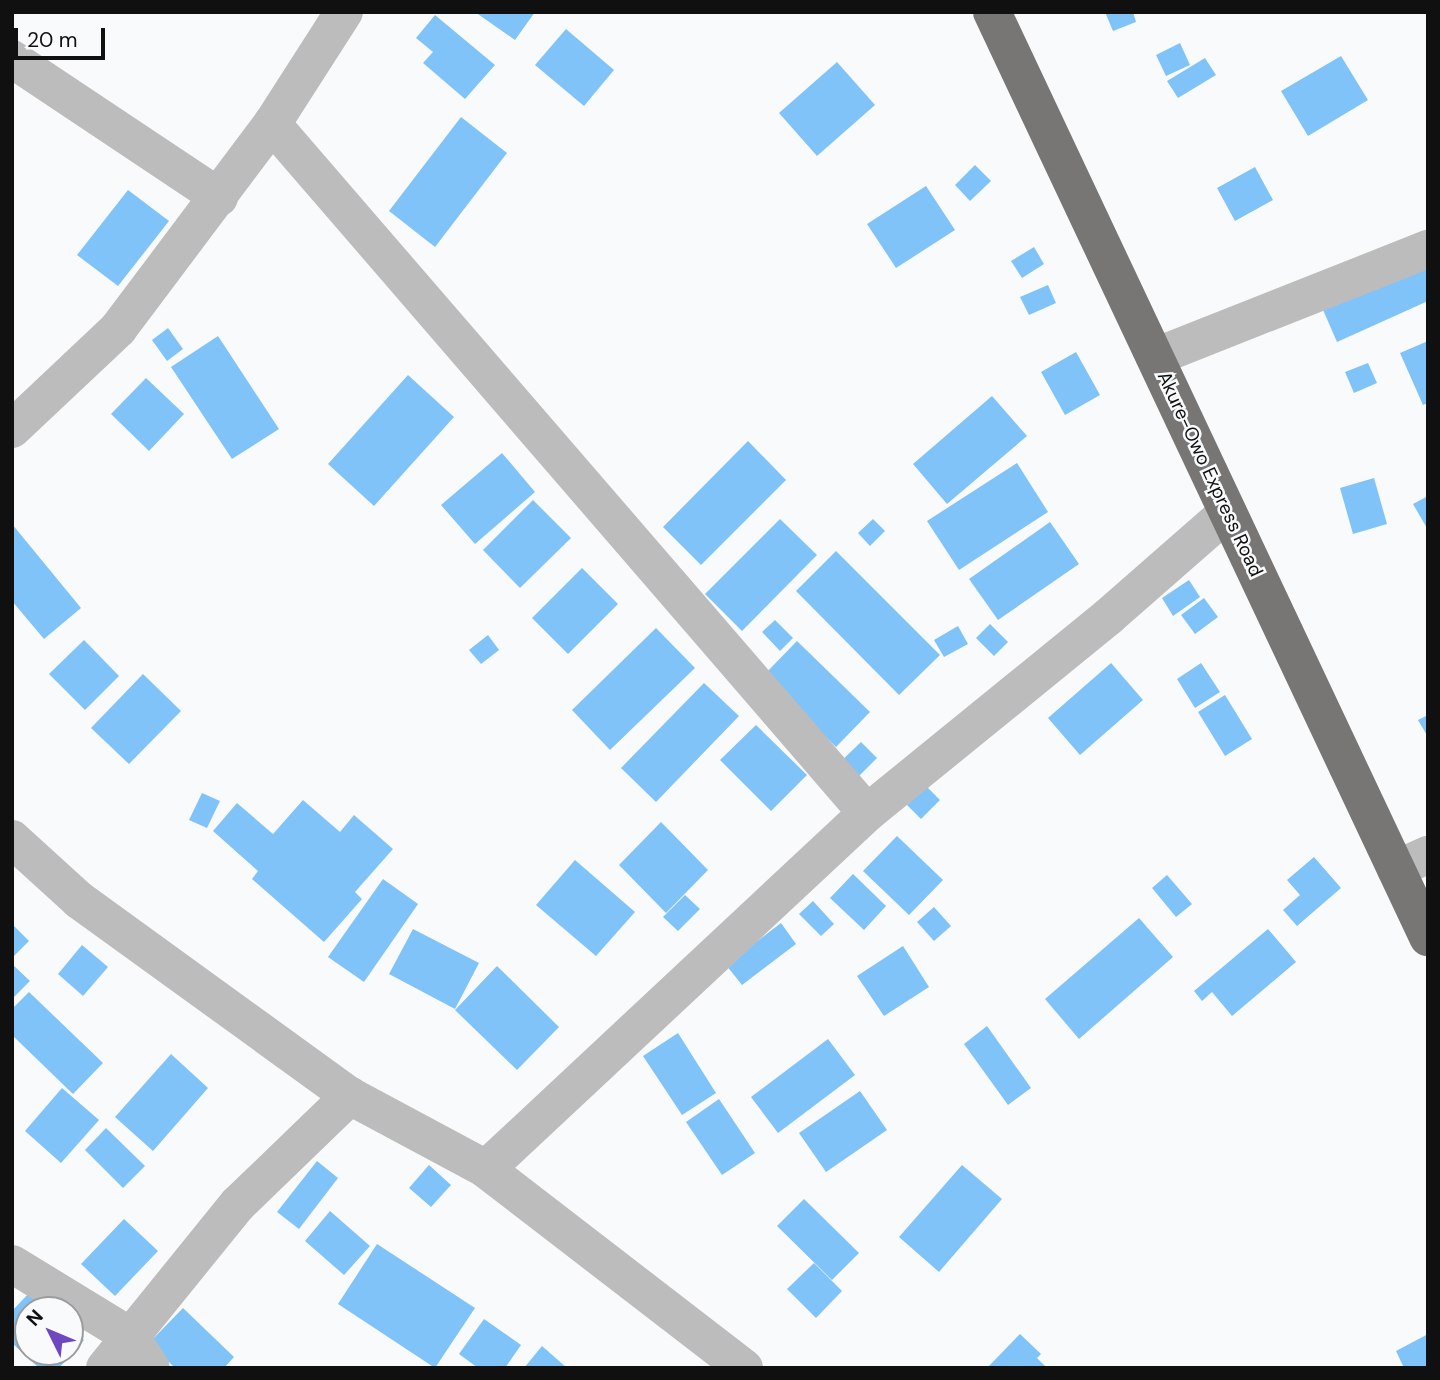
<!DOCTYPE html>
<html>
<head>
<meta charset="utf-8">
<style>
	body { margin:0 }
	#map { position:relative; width:1440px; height:1380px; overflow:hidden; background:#f9fafb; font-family:"DM Sans",sans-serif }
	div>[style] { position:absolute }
	.building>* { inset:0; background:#80c3f8 }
	.minor>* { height:38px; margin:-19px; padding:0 19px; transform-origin:19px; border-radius:19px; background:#bdbcbc }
	.highway>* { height:38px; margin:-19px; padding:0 19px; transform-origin:19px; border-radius:19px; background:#777675 }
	span { translate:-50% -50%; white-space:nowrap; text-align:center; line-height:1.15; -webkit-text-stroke:5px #f9fafb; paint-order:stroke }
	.street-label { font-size:19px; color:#101010 }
	.frame { position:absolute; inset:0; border:14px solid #101010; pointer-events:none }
	.north { position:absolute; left:14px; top:1296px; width:70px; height:70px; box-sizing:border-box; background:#f9fafb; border:2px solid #9c9c9d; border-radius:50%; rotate:313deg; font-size:19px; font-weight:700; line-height:28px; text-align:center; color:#101010 }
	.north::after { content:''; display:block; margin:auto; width:24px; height:32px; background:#6d48c1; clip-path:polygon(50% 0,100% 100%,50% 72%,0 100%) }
	.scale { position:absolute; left:14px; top:28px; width:91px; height:32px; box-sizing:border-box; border:4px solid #101010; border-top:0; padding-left:9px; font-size:21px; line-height:24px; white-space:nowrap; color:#101010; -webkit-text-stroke:5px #f9fafb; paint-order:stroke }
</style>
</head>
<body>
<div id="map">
	<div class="building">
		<div style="clip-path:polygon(475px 12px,535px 12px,515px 40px)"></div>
		<div style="clip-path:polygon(1105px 12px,1133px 12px,1136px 22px,1113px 31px)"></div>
		<div style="clip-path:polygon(435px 15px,495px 65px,465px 99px,423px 63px,433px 52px,416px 38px)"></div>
		<div style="clip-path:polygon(566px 29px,614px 70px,584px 106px,535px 65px)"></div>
		<div style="clip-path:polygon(1180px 43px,1190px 65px,1166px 76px,1156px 55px)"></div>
		<div style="clip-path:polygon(1341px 56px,1368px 100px,1308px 136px,1281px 91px)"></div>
		<div style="clip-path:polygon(1205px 58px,1216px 75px,1178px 98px,1167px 81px)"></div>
		<div style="clip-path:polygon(837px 62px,875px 105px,817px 156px,779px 113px)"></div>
		<div style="clip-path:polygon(461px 117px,507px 153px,435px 247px,389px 211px)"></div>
		<div style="clip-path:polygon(975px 165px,991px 181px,970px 201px,955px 185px)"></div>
		<div style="clip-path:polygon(1255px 167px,1273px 200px,1235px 221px,1217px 188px)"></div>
		<div style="clip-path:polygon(926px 186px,955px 230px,896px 268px,867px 224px)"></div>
		<div style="clip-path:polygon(128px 190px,169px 221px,118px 286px,77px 255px)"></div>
		<div style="clip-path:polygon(1034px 247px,1044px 264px,1022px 278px,1011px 261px)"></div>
		<div style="clip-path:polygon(1428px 254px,1428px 301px,1337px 342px,1320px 303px)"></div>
		<div style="clip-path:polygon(1048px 285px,1056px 303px,1029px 315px,1020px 297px)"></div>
		<div style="clip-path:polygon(168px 328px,183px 349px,167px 361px,152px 340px)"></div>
		<div style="clip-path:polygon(218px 336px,279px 429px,232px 459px,171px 367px)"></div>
		<div style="clip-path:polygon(1428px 341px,1428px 403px,1423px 405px,1400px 353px)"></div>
		<div style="clip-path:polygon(1076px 352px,1100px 395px,1065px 415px,1041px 372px)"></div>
		<div style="clip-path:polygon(1368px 363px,1377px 383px,1354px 393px,1345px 372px)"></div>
		<div style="clip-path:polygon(408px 375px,454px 417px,374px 506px,328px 464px)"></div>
		<div style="clip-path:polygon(146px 378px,184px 414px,149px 451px,111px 414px)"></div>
		<div style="clip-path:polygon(992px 396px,1027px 436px,947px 504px,913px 464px)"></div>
		<div style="clip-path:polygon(748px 441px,786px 480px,701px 565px,663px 527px)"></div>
		<div style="clip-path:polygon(502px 453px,535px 492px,475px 544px,441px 505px)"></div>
		<div style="clip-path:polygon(1017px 463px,1048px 512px,959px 570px,927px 521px)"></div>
		<div style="clip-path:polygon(1374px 478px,1387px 524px,1353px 534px,1340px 488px)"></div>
		<div style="clip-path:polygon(1428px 496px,1428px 530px,1413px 504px)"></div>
		<div style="clip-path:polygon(533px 500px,571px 538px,520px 588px,483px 550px)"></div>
		<div style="clip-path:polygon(780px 519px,817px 555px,742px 631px,705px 594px)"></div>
		<div style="clip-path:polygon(873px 519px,885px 531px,870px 546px,858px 533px)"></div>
		<div style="clip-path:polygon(1050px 522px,1079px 564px,998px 620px,969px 579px)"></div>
		<div style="clip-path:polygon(12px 524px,81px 608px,44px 639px,12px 601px)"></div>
		<div style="clip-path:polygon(836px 551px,940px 655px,899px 695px,796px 591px)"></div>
		<div style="clip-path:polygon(582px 568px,618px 604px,568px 654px,532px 618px)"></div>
		<div style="clip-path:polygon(1189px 580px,1200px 597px,1173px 616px,1162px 598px)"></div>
		<div style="clip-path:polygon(1204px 598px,1218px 617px,1195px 634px,1181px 615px)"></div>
		<div style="clip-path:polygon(775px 620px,793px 638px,780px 651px,762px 632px)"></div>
		<div style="clip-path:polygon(990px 624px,1008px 642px,994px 656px,976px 638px)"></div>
		<div style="clip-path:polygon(958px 626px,968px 644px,944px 657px,934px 640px)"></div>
		<div style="clip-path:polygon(656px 628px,695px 668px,610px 750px,572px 710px)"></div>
		<div style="clip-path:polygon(488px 635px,499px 650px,481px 664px,469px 650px)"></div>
		<div style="clip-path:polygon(84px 640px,119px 676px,85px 710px,49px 674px)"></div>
		<div style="clip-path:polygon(797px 641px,870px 712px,836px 747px,763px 676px)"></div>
		<div style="clip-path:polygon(1111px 663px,1143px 700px,1080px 755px,1048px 718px)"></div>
		<div style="clip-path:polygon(1201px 663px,1220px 692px,1195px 708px,1177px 679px)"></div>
		<div style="clip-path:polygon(143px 674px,181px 711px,129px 764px,91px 728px)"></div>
		<div style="clip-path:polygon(704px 683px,739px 716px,656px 802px,621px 768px)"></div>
		<div style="clip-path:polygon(1225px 695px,1252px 739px,1225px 756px,1198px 712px)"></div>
		<div style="clip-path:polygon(1428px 715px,1428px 737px,1418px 720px)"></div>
		<div style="clip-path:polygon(756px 725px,807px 775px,771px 811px,720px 760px)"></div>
		<div style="clip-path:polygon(861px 742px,877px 758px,850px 785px,834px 768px)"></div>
		<div style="clip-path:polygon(926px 786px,940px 800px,921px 819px,907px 805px)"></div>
		<div style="clip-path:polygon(202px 793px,220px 801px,207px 828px,189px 820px)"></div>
		<div style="clip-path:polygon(303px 800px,340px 832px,354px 815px,393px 849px,355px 892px,362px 899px,324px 942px,252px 879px,258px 871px,213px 831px,237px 803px,273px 834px)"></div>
		<div style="clip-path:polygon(661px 822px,708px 870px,666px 913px,619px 865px)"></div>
		<div style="clip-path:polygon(897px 836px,943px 880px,909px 915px,863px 871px)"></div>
		<div style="clip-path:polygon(1314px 857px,1341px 888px,1297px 926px,1283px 910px,1300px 895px,1287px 880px)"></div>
		<div style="clip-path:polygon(575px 860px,635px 912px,596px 956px,536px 905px)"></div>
		<div style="clip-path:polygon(853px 874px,886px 906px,864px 930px,830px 898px)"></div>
		<div style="clip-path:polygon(1167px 875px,1192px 904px,1176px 917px,1152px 888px)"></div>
		<div style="clip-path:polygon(383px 879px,418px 904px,364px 982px,328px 957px)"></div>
		<div style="clip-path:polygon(685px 895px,700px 909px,678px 931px,663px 917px)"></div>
		<div style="clip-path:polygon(813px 901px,834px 924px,821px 936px,799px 914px)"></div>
		<div style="clip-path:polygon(934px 907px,951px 926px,934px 941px,917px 922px)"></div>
		<div style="clip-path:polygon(1139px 918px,1173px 957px,1079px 1039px,1045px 999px)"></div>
		<div style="clip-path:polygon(781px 923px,796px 944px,742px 985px,726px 965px)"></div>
		<div style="clip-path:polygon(12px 924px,29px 941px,12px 958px)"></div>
		<div style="clip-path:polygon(413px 929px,479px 963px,455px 1009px,389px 974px)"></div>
		<div style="clip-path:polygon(1268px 929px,1296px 962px,1232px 1016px,1212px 992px,1202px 1001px,1194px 991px)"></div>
		<div style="clip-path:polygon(82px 945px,108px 967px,83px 996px,58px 974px)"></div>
		<div style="clip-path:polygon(903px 946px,929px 987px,884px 1016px,857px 976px)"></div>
		<div style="clip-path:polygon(12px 964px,30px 981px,12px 999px)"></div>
		<div style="clip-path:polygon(497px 966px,559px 1027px,517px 1070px,455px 1010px)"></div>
		<div style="clip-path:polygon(29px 992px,103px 1063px,73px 1094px,12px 1035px,12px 1009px)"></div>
		<div style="clip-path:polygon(987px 1026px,1031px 1088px,1008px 1105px,964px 1044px)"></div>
		<div style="clip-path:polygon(678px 1033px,716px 1093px,682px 1115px,643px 1056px)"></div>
		<div style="clip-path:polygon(828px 1039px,855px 1075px,778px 1133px,751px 1097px)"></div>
		<div style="clip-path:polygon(171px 1054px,208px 1088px,153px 1151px,115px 1117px)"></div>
		<div style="clip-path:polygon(62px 1088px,99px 1120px,61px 1163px,25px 1131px)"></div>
		<div style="clip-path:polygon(860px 1091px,887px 1130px,826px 1172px,799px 1133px)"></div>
		<div style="clip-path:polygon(719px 1099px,755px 1153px,722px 1175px,686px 1122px)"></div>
		<div style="clip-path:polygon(106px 1128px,145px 1166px,123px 1188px,85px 1150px)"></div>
		<div style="clip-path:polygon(317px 1161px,338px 1178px,299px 1229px,277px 1212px)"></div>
		<div style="clip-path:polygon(429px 1165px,451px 1185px,431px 1207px,409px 1188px)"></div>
		<div style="clip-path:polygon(962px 1165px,1002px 1199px,939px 1272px,899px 1237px)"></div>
		<div style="clip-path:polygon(804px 1199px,859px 1253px,832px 1280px,777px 1226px)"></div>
		<div style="clip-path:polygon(330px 1211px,370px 1246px,344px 1275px,305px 1241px)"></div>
		<div style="clip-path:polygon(124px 1219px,158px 1251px,115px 1296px,81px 1264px)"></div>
		<div style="clip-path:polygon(377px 1244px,475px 1308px,435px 1368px,338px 1304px)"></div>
		<div style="clip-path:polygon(814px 1263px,842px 1291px,816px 1318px,787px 1289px)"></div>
		<div style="clip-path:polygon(30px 1292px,50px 1310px,28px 1310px,28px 1352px,70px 1352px,70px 1328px,84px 1340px,59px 1368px,39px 1368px,12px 1343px,12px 1311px)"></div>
		<div style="clip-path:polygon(183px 1308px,234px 1357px,224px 1368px,175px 1368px,149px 1343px)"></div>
		<div style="clip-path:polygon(484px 1319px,521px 1345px,505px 1368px,478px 1368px,459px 1354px)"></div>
		<div style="clip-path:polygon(1020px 1334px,1041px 1354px,1037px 1358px,1047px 1368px,987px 1368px)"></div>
		<div style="clip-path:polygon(1428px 1334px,1428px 1368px,1404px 1368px,1396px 1351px)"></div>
		<div style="clip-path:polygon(542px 1346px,567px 1368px,524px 1368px)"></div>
	</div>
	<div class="minor">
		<div style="left:12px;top:59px;width:249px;rotate:33.7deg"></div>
		<div style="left:272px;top:124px;width:910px;rotate:49.19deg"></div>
		<div style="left:1155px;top:357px;width:294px;rotate:-21.6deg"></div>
		<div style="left:12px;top:429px;width:146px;rotate:-43.3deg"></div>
		<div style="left:118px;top:329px;width:256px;rotate:-53.1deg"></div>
		<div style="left:272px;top:124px;width:133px;rotate:-57.3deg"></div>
		<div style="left:12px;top:839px;width:91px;rotate:42.3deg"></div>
		<div style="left:79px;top:900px;width:334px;rotate:35.9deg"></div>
		<div style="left:350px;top:1096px;width:154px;rotate:28.2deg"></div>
		<div style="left:1396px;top:869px;width:35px;rotate:-24deg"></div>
		<div style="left:12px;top:1264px;width:138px;rotate:31.4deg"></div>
		<div style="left:130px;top:1336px;width:38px;rotate:57deg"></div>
		<div style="left:105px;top:1368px;width:211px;rotate:-51deg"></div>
		<div style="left:238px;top:1204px;width:156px;rotate:-44deg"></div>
		<div style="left:744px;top:1368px;width:326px;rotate:-142.4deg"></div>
		<div style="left:486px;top:1169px;width:521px;rotate:-43.06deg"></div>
		<div style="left:867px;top:813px;width:311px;rotate:-39.1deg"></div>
		<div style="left:1108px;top:617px;width:159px;rotate:-41.2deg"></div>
	</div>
	<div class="highway">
		<div style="left:992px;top:12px;width:1023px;rotate:64.76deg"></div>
	</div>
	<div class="street-label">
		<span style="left:1210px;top:474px;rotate:65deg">Akure-Owo Express Road</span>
	</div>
	<div class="frame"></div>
	<div class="north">N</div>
	<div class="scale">20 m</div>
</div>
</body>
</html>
